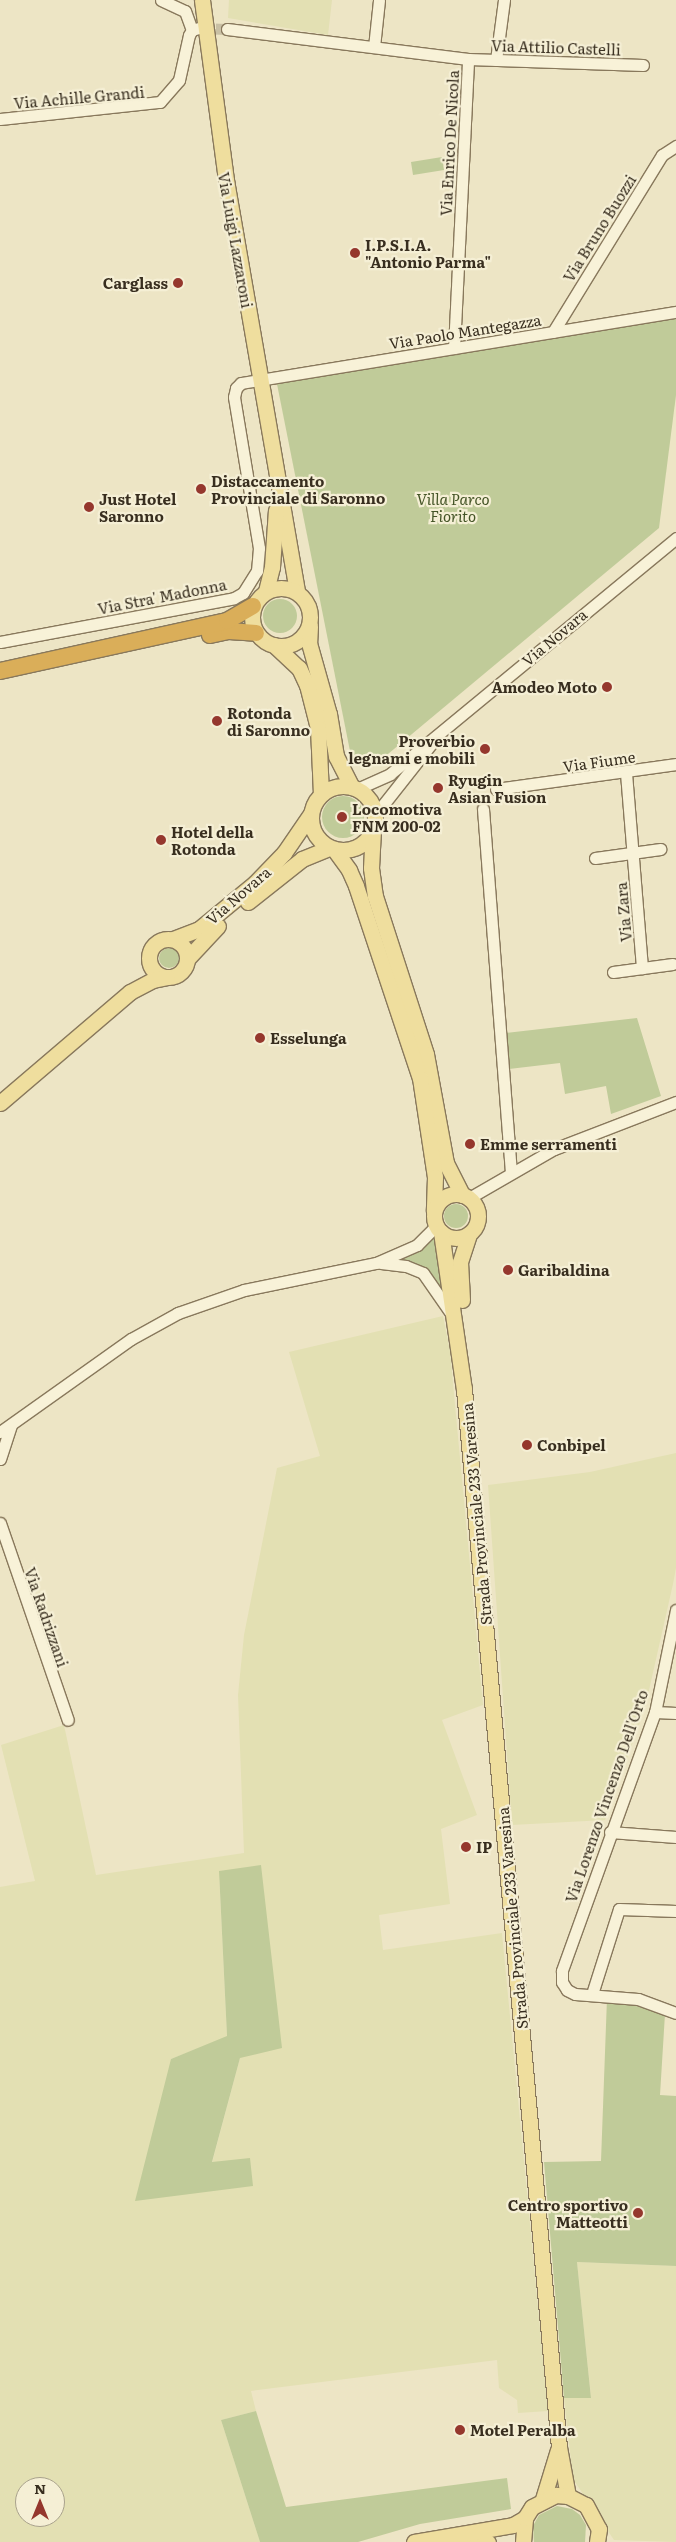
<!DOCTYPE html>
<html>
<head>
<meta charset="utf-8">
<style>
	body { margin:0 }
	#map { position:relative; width:676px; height:2542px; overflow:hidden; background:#ede5c5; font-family:Literata,serif }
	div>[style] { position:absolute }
	.farmland>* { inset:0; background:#e3e0b3 }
	.green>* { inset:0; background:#c0cb99 }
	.round { border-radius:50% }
	.minor-tunnel>* { height:11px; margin-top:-5.5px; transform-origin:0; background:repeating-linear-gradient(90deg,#c9c0a4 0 11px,transparent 0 16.5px) }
	.roads { filter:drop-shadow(1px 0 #88785c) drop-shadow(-1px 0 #88785c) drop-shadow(0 1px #88785c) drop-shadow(0 -1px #88785c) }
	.minor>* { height:11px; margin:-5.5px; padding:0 5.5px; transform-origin:5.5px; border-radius:5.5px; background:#f8f2d8 }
	.major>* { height:15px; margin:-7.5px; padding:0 7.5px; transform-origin:7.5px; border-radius:7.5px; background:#efde9e }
	.major>.ring { margin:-7.5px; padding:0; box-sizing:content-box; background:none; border:15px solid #efde9e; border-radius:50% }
	.highway>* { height:16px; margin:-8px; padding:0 8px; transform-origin:8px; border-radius:8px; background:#daae59 }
	.dots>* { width:14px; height:14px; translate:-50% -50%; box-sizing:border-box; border:2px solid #f5efd5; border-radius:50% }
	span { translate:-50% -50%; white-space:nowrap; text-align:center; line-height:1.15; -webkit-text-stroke:4.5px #f5efd5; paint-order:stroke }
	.street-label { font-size:15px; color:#382e1f }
	.poi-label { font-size:15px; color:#382e1f; font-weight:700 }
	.left { translate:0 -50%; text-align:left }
	.right { translate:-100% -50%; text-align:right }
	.park-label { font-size:15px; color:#445426; font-style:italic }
	.north { position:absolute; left:15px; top:2477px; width:50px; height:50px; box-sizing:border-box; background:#f5efd5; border:1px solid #a9a28c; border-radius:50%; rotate:0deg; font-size:14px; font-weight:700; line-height:20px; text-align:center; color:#382e1f }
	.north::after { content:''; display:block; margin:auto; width:18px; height:22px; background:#95372d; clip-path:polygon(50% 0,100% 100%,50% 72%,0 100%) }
</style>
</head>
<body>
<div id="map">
	<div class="farmland">
		<div style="clip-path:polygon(229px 0,332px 0,328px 35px,228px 18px)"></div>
		<div style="clip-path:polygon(evenodd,443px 1316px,450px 1351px,483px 1705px,442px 1720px,477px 1815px,441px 1829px,450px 1904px,379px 1915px,383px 1950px,502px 1933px,548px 2411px,518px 2413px,517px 2400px,499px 2388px,497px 2360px,251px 2391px,256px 2411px,221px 2420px,260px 2542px,0 2542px,0 1887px,35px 1881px,1px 1745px,64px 1725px,96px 1875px,244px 1853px,238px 1695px,244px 1635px,277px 1468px,320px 1456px,289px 1352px,443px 1316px,219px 1872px,240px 2058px,212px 2163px,171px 2059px,227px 2037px,219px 1872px,443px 1316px,25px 2487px,55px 2487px,55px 2517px,25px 2517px,25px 2487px)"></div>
		<div style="clip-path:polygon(676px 1453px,676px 1568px,673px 1584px,645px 1708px,605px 1820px,512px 1825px,488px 1485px,590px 1472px)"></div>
		<div style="clip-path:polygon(577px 2262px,676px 2266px,676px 2542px,614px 2540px,573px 2479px,564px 2398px,591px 2397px)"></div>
	</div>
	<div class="green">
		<div style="clip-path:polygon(442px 157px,444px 170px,413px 175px,411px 162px)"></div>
		<div style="clip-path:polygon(676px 317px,676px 395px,659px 528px,376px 764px,351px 756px,277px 384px)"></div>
		<div class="round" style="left:263px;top:599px;width:34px;height:34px"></div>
		<div class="round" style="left:322px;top:796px;width:42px;height:42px"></div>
		<div class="round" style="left:159px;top:948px;width:20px;height:20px"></div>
		<div style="clip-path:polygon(637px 1018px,661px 1096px,611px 1114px,606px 1086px,565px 1094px,560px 1063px,509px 1069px,505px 1033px)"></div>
		<div class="round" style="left:444px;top:1204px;width:24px;height:24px"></div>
		<div style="clip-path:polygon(434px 1235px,446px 1297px,432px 1276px,422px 1267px,397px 1259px,418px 1250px)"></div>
		<div style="clip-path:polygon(261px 1865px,282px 2048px,240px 2058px,212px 2162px,250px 2158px,253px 2186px,135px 2201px,171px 2059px,227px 2036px,219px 1871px)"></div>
		<div style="clip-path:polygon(607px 1998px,665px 2014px,660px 2095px,676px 2096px,676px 2266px,577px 2262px,591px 2398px,564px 2398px,544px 2162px,601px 2161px)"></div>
		<div style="clip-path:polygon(256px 2411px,286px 2507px,507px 2478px,511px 2509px,420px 2524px,358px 2542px,260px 2542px,221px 2420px)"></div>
		<div style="clip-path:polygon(557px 2506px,572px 2509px,580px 2515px,586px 2525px,585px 2542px,534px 2542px,533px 2526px,539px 2515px)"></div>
	</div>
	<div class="minor-tunnel">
		<div style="left:199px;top:28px;width:28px;rotate:2deg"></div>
	</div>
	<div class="roads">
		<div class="minor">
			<div style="left:161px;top:0;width:26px;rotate:25deg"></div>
			<div style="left:185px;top:11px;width:20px;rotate:70deg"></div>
			<div style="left:227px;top:29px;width:243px;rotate:7.1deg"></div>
			<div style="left:468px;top:59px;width:175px;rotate:2deg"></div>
			<div style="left:374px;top:47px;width:47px;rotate:-83.9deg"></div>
			<div style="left:496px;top:60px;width:61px;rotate:-82.4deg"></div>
			<div style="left:0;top:119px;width:161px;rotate:-6.1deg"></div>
			<div style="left:160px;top:102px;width:29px;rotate:-49deg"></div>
			<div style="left:179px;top:80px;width:46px;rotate:-77.5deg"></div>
			<div style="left:189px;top:35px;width:6px;rotate:-59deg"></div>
			<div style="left:192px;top:30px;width:7px;rotate:-16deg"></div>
			<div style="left:553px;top:332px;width:208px;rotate:-58.4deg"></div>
			<div style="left:662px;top:155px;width:17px;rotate:-33deg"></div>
			<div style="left:454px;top:348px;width:289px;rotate:-87.2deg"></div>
			<div style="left:0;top:642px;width:238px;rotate:-10.6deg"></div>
			<div style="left:234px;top:598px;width:10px;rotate:-29deg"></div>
			<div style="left:243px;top:593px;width:26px;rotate:-58deg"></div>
			<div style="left:257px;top:571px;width:23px;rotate:-85deg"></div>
			<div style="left:259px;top:548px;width:153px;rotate:-99.4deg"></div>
			<div style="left:234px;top:397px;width:9px;rotate:-77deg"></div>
			<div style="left:236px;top:388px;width:7px;rotate:-45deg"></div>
			<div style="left:241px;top:383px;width:441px;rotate:-9.3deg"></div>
			<div style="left:626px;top:773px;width:196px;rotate:85.3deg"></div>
			<div style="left:357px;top:789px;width:36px;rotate:-24deg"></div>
			<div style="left:390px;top:774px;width:371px;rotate:-39.5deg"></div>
			<div style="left:496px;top:789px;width:182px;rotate:-7.9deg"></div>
			<div style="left:483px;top:809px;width:363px;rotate:85.6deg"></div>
			<div style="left:375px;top:815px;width:90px;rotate:-51.7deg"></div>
			<div style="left:595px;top:858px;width:66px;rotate:-7.9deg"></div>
			<div style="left:613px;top:972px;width:60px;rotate:-7.7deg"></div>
			<div style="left:469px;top:1198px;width:98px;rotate:-30deg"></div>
			<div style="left:554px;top:1149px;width:131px;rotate:-21.1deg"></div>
			<div style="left:381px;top:1263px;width:25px;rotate:7deg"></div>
			<div style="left:406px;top:1266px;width:18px;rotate:22deg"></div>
			<div style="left:423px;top:1273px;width:47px;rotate:55.3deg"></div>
			<div style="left:0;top:1432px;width:161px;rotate:-35.4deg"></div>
			<div style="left:131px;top:1339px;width:54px;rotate:-29deg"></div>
			<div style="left:178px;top:1313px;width:70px;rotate:-19.2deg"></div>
			<div style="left:244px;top:1290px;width:135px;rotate:-11.6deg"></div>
			<div style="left:376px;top:1263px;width:45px;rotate:-23.7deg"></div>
			<div style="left:417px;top:1245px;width:27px;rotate:-45deg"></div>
			<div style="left:0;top:1459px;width:36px;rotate:-72deg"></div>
			<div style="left:0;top:1523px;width:208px;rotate:71deg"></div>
			<div style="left:676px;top:1610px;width:104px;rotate:101.6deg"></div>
			<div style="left:655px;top:1712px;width:275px;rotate:109.8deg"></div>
			<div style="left:562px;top:1971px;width:11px;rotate:90deg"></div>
			<div style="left:562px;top:1982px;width:9px;rotate:58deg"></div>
			<div style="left:567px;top:1990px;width:9px;rotate:27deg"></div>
			<div style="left:575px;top:1994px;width:63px;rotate:4.5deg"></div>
			<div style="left:638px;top:1999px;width:40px;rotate:20.2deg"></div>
			<div style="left:655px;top:1712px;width:21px;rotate:3deg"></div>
			<div style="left:610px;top:1832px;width:66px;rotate:4.3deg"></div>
			<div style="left:592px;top:1994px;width:89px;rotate:-72.4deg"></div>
			<div style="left:619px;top:1909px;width:57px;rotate:2deg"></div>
		</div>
		<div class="major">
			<div style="left:202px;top:0;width:182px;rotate:82.4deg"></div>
			<div style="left:226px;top:180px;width:418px;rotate:80.2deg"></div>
			<div class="ring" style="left:252px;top:588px;width:43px;height:43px"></div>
			<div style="left:266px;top:591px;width:25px;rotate:-76deg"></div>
			<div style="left:272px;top:567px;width:57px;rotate:-86deg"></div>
			<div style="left:310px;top:626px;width:17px;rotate:93deg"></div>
			<div style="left:309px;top:643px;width:74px;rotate:74.3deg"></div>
			<div style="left:329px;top:714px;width:43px;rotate:80.5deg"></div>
			<div style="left:336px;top:756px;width:35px;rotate:63deg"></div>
			<div style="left:274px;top:645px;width:34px;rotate:43deg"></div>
			<div style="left:299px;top:668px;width:19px;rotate:65deg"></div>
			<div style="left:307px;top:685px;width:44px;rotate:75.7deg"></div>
			<div style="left:318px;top:728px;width:66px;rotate:87.4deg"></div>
			<div class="ring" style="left:311px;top:786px;width:49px;height:49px"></div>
			<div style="left:373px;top:830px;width:38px;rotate:93deg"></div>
			<div style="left:371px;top:868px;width:28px;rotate:82deg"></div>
			<div style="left:375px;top:896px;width:166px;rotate:72.1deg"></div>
			<div style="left:426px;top:1054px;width:111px;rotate:79.6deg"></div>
			<div style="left:446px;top:1163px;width:36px;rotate:63deg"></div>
			<div style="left:334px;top:849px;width:26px;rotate:54deg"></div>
			<div style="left:349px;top:870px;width:17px;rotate:66deg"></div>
			<div style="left:356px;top:886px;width:202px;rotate:71.6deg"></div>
			<div style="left:420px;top:1078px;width:100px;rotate:81.4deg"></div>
			<div style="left:435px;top:1177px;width:34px;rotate:92deg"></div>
			<div style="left:248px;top:902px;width:69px;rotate:-38.5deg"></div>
			<div style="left:302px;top:859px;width:29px;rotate:-22deg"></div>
			<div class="ring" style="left:149px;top:939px;width:23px;height:23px"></div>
			<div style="left:173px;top:939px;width:28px;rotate:-21deg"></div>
			<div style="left:199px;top:929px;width:72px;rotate:-39.4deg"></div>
			<div style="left:255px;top:883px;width:42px;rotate:-46deg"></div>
			<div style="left:284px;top:853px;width:46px;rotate:-55.6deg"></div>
			<div style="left:187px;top:959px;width:45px;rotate:-46.8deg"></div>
			<div style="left:0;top:1103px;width:171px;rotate:-40.5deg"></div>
			<div style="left:130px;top:992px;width:26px;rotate:-28deg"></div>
			<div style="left:153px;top:980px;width:14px;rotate:-12deg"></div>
			<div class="ring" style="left:434px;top:1194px;width:29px;height:29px"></div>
			<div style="left:441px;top:1232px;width:159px;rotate:81.7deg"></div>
			<div style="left:464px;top:1389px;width:1062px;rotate:84.87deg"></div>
			<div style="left:559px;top:2447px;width:50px;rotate:79.6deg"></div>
			<div style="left:462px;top:1300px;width:38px;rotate:-93deg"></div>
			<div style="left:460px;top:1262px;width:29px;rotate:-72deg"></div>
			<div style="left:543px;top:2499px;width:51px;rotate:-73deg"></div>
			<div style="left:462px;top:2539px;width:26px;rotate:7deg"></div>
			<div style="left:414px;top:2542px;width:100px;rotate:-9.7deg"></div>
			<div style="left:513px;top:2525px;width:14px;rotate:-30deg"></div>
			<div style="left:523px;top:2542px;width:24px;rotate:-85deg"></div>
			<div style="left:525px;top:2518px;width:13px;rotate:-58deg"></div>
			<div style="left:532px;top:2507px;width:27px;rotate:-27deg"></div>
			<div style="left:556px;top:2495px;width:12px;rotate:5deg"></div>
			<div style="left:568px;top:2496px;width:20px;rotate:27deg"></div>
			<div style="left:586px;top:2505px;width:27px;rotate:62deg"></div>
			<div style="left:599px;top:2529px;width:13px;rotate:99deg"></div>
		</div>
		<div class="highway">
			<div style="left:210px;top:635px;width:19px;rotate:-12deg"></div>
			<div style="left:229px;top:631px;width:27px;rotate:4deg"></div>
			<div style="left:0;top:671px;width:232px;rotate:-12.4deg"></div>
			<div style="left:227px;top:621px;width:30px;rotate:-30deg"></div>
		</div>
	</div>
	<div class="dots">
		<div style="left:355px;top:253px;background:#95372d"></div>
		<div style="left:178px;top:283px;background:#95372d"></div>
		<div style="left:201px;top:489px;background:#95372d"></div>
		<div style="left:89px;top:507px;background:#95372d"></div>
		<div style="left:607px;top:687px;background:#95372d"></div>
		<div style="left:217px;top:721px;background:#95372d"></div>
		<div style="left:485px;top:749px;background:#95372d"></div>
		<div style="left:438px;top:788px;background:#95372d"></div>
		<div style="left:342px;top:817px;background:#95372d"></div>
		<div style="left:161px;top:840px;background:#95372d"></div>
		<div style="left:260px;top:1038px;background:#95372d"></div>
		<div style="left:470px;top:1144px;background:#95372d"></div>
		<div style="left:508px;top:1270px;background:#95372d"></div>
		<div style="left:527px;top:1445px;background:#95372d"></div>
		<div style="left:466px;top:1847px;background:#95372d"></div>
		<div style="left:638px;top:2213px;background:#95372d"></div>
		<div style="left:460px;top:2430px;background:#95372d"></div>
	</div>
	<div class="street-label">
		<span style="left:556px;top:47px;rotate:2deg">Via Attilio Castelli</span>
		<span style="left:79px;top:97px;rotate:-5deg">Via Achille Grandi</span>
		<span style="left:449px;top:143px;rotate:-87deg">Via Enrico De Nicola</span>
		<span style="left:599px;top:228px;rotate:-58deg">Via Bruno Buozzi</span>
		<span style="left:236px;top:240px;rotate:80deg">Via Luigi Lazzaroni</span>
		<span style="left:465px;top:331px;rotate:-9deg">Via Paolo Mantegazza</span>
		<span style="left:162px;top:596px;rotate:-11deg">Via Stra' Madonna</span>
		<span style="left:554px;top:637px;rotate:-40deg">Via Novara</span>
		<span style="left:599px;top:761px;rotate:-8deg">Via Fiume</span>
		<span style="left:238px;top:895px;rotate:-41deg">Via Novara</span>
		<span style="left:623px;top:912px;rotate:-95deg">Via Zara</span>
		<span style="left:476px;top:1514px;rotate:-95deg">Strada Provinciale 233 Varesina</span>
		<span style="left:47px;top:1617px;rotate:71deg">Via Radrizzani</span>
		<span style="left:606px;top:1796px;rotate:-71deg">Via Lorenzo Vincenzo Dell'Orto</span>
		<span style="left:512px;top:1918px;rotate:-95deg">Strada Provinciale 233 Varesina</span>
	</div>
	<div class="poi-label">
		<span class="left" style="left:365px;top:253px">I.P.S.I.A.<br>"Antonio Parma"</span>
		<span class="right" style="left:168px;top:283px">Carglass</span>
		<span class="left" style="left:211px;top:489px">Distaccamento<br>Provinciale di Saronno</span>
		<span class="left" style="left:99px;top:507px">Just Hotel<br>Saronno</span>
		<span class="right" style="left:597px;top:687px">Amodeo Moto</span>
		<span class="left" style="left:227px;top:721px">Rotonda<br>di Saronno</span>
		<span class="right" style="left:475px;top:749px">Proverbio<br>legnami e mobili</span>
		<span class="left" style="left:448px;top:788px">Ryugin<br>Asian Fusion</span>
		<span class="left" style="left:352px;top:817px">Locomotiva<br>FNM 200-02</span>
		<span class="left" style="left:171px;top:840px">Hotel della<br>Rotonda</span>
		<span class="left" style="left:270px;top:1038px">Esselunga</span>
		<span class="left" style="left:480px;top:1144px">Emme serramenti</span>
		<span class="left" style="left:518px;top:1270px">Garibaldina</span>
		<span class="left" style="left:537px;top:1445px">Conbipel</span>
		<span class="left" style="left:476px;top:1847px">IP</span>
		<span class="right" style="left:628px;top:2213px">Centro sportivo<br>Matteotti</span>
		<span class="left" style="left:470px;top:2430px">Motel Peralba</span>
	</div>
	<div class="park-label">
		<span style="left:453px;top:507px">Villa Parco<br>Fiorito</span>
	</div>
	<div class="north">N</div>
</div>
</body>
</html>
